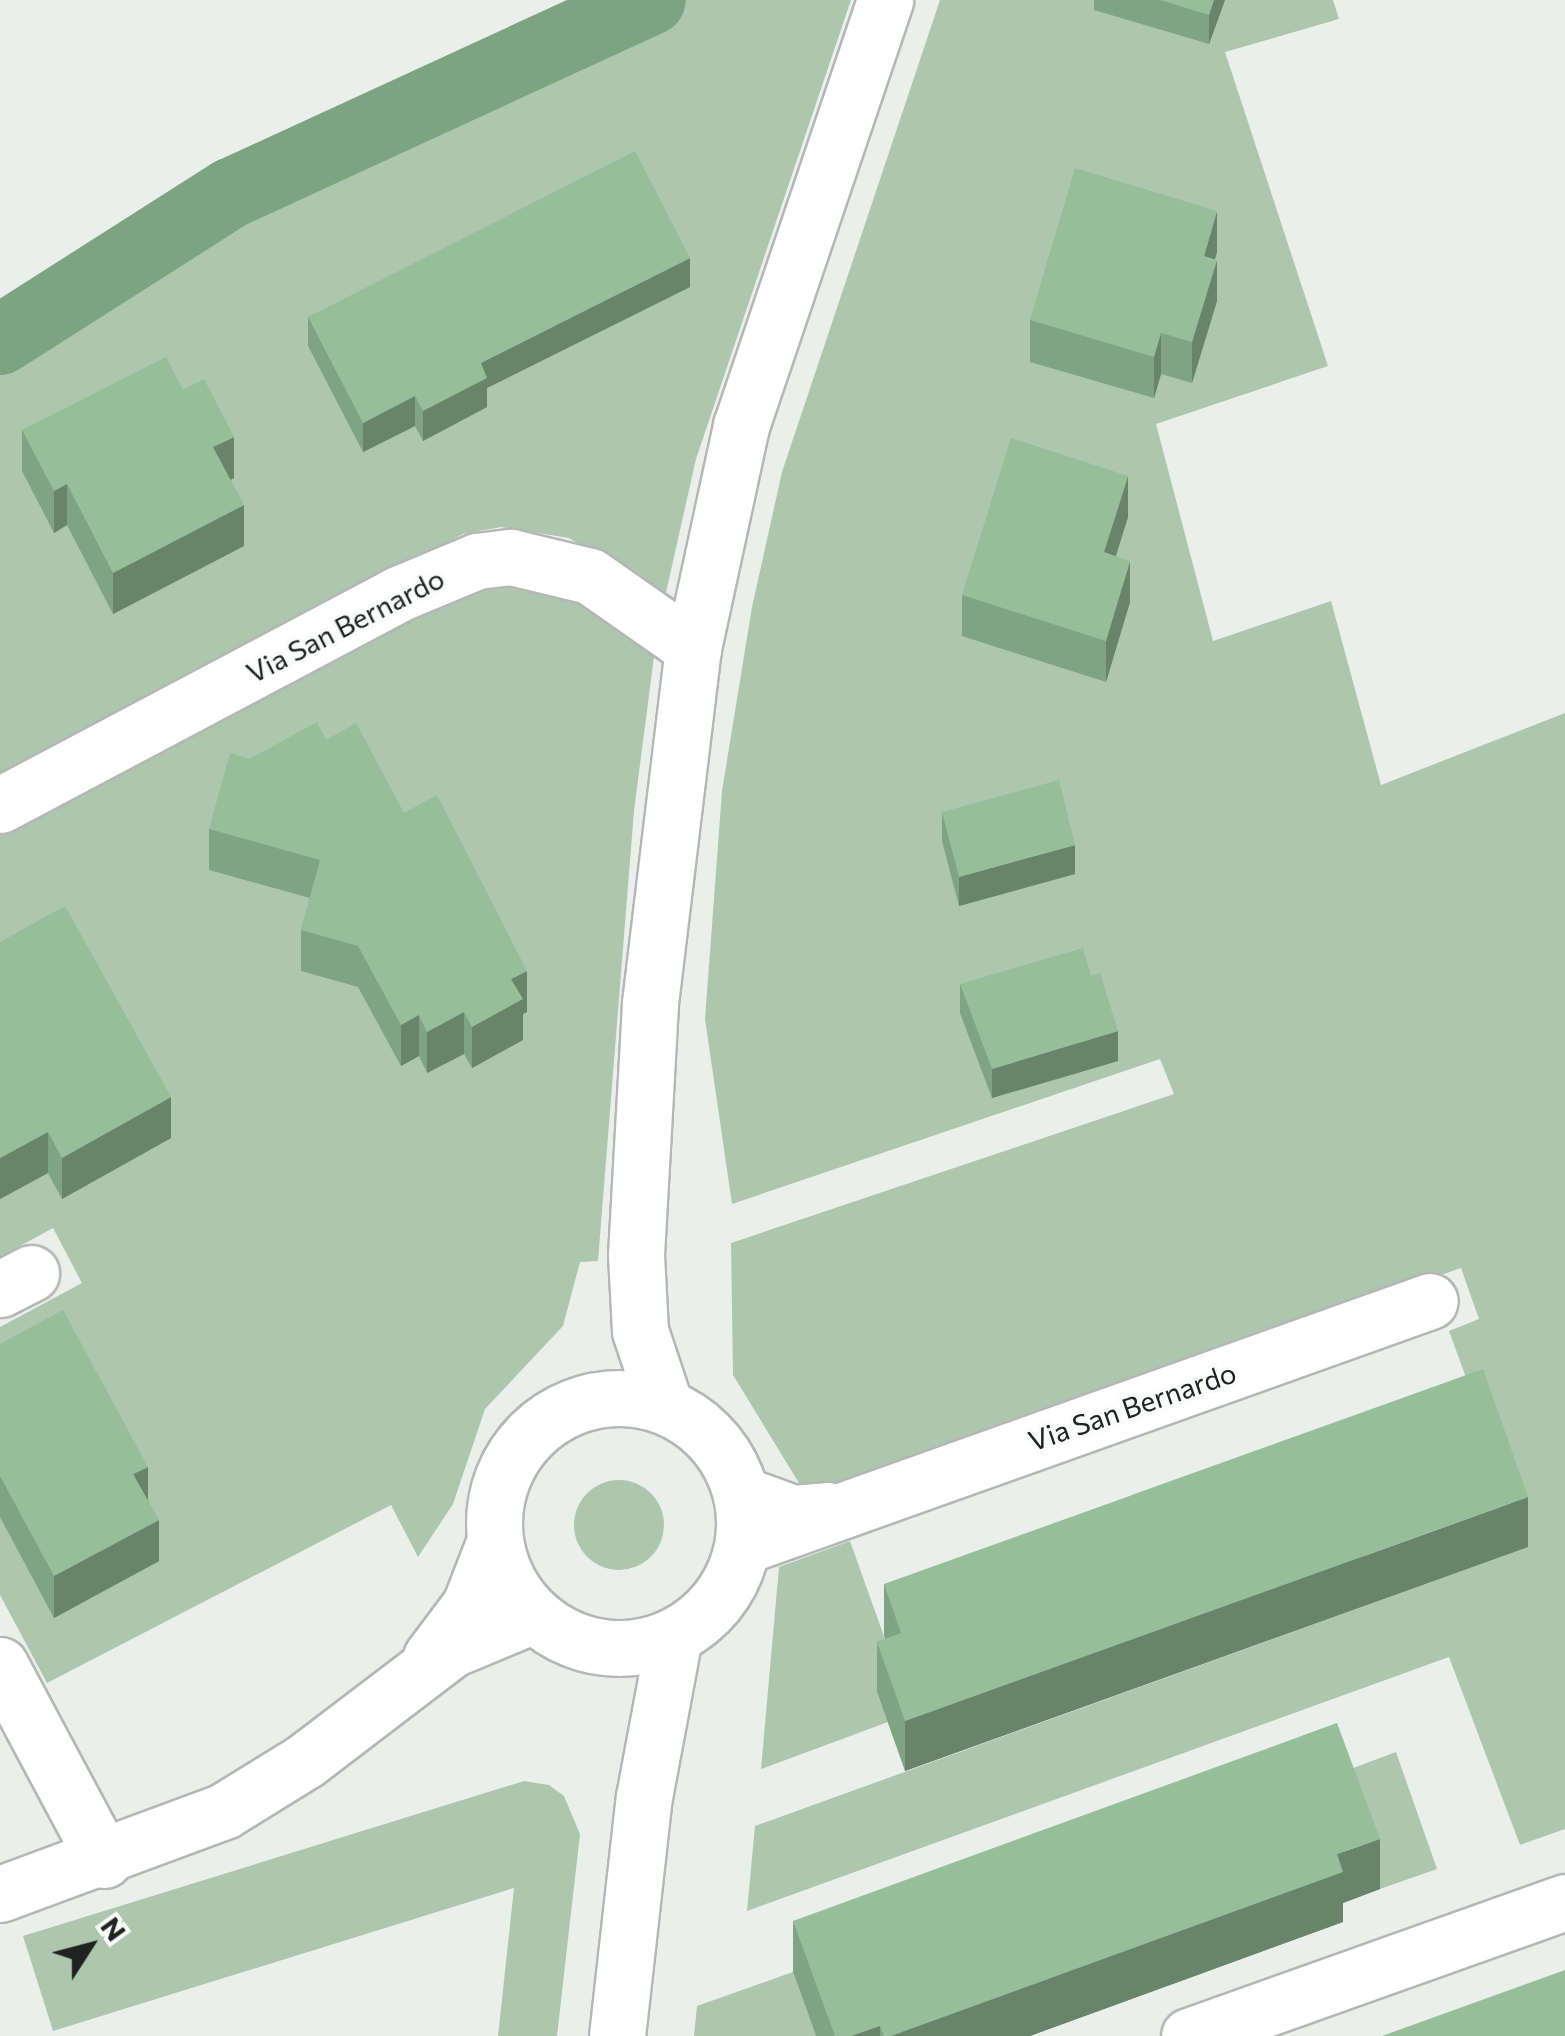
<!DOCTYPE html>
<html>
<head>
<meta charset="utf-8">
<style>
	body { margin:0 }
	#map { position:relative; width:1565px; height:2036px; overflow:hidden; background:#ebefec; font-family:Commissioner,sans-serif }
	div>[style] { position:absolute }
	.green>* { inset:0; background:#acc7ae }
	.round { border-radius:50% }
	.canal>* { height:70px; margin:-35px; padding:0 35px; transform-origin:35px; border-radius:35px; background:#7ca480 }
	.roads { filter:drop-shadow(2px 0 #b4b7b4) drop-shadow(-2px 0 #b4b7b4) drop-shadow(0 2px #b4b7b4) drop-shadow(0 -2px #b4b7b4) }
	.minor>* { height:55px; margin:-27.5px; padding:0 27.5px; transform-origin:27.5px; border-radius:27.5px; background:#fff }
	.tertiary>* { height:55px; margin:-27.5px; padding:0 27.5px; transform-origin:27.5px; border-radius:27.5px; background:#fff }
	.tertiary>.ring { margin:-27.5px; padding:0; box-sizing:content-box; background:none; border:55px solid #fff; border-radius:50% }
	.wall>* { inset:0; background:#80a384 }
	.shaded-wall>* { inset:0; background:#68856b }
	.building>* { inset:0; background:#95be99 }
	span { translate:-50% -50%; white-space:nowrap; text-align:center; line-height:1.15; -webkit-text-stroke:8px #f9fcf9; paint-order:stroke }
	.street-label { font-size:28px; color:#202221 }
	.north { position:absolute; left:40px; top:1896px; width:100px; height:100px; -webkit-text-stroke:8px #f9fcf9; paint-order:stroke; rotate:54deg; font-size:28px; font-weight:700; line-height:40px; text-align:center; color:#202221 }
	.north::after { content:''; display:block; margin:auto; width:35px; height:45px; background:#202221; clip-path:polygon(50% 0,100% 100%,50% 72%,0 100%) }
</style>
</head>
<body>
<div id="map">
	<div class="green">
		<div style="clip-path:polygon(603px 0,851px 0,696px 459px,665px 597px,569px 538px,501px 527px,463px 534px,0 776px,0 318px,236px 168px)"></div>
		<div style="clip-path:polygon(940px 0,1333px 0,1339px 19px,1225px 52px,1328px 366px,1156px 424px,1213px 641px,1331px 601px,1381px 785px,1565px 713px,1565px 1829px,1520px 1845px,1449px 1657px,747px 1911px,755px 1826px,1528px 1547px,1449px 1331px,1479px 1319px,1461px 1268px,822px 1492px,802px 1488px,733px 1375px,731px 1243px,1174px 1094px,1160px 1059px,732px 1204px,705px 1019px,722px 791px,752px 607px,782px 472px)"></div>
		<div style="clip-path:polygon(513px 582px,561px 590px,655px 649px,634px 811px,598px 1261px,580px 1262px,563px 1326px,485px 1409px,453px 1504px,418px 1557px,391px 1505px,47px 1683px,0 1595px,0 1327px,82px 1283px,53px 1228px,0 1257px,0 832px,392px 623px,464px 591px)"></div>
		<div class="round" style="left:574px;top:1480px;width:90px;height:90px"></div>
		<div style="clip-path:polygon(850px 1541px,901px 1684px,877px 1692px,888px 1722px,761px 1769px,779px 1567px)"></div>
		<div style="clip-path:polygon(1396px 1752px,1437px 1869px,1380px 1889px,1337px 1774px)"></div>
		<div style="clip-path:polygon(524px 1781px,549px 1785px,564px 1796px,580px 1834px,557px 2036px,498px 2036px,514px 1888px,53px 2031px,23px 1936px)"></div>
		<div style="clip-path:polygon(793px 1972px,816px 2036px,694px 2036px,697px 2006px)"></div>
	</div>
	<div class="canal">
		<div style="left:0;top:340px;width:274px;rotate:-32.5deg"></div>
		<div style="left:231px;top:193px;width:462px;rotate:-24.7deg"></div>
	</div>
	<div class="roads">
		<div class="minor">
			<div style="left:0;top:805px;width:450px;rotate:-27.9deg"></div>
			<div style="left:398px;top:594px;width:86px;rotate:-22.7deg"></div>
			<div style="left:477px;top:561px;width:34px;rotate:-7deg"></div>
			<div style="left:511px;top:557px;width:81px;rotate:13.5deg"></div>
			<div style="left:590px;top:576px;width:126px;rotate:35deg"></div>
			<div style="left:0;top:1289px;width:35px;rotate:-27deg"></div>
			<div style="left:741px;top:1494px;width:55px;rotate:20.1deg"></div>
			<div style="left:793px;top:1513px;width:34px;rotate:-5deg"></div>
			<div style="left:743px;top:1546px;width:729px;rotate:-19.63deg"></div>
			<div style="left:431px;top:1657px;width:65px;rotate:-53.1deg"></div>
			<div style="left:470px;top:1605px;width:66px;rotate:-68.8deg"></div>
			<div style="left:0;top:1665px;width:221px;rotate:61.9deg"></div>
			<div style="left:0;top:1894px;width:239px;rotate:-20.3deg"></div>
			<div style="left:224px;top:1811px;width:95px;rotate:-31.7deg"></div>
			<div style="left:305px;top:1761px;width:185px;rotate:-37.3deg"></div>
			<div style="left:452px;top:1649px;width:89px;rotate:-22.5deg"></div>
			<div style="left:1189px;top:2036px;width:399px;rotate:-19.6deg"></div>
		</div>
		<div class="tertiary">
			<div class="ring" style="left:494px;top:1398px;width:195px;height:195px"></div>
			<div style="left:665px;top:1406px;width:79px;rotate:-108.4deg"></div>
			<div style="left:640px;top:1331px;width:76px;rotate:-93deg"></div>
			<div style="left:636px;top:1255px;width:252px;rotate:-86.8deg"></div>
			<div style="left:650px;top:1003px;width:358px;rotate:-83.1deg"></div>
			<div style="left:693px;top:648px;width:227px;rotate:-77.8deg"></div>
			<div style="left:741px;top:426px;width:450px;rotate:-71.3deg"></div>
			<div style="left:617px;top:2036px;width:241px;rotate:-83.6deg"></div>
			<div style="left:644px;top:1797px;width:163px;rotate:-79.4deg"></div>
		</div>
	</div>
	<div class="wall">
		<div style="clip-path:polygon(1094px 0,1225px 0,1209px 44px,1094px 10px)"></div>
		<div style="clip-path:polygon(1217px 252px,1215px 259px,1217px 301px,1192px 383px,1161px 374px,1154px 398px,1030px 362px,1030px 320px)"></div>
		<div style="clip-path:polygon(690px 287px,487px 388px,487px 407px,423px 441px,415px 426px,363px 452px,308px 346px,308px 317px)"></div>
		<div style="clip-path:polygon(183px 390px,234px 478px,231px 480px,244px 546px,113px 614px,67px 525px,54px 533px,22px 471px,22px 430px)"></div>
		<div style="clip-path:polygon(1128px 517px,1116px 556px,1130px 602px,1106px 682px,962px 636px,962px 595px)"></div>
		<div style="clip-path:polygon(326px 740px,404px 813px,527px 1012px,523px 1014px,523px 1040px,472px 1068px,464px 1054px,427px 1073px,419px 1056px,401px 1066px,358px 987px,301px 971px,301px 930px,310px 898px,209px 870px,209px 829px,250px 759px)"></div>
		<div style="clip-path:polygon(942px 812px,1075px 874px,959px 906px,942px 841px)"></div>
		<div style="clip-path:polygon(0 942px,171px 1138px,62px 1199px,48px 1173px,0 1199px)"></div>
		<div style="clip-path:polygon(960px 984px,1118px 1061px,992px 1098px,960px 1013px)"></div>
		<div style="clip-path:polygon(0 1344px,148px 1500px,159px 1561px,54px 1618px,0 1517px)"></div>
		<div style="clip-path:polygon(1528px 1547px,905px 1771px,877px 1692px,877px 1642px,885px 1639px,884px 1635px,884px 1584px)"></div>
		<div style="clip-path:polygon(1380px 1889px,1343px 1903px,1343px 1922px,1030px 2036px,816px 2036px,793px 1972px,793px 1921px)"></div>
	</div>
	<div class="shaded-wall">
		<div style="clip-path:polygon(1214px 0,1225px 0,1209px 44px,1209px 15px)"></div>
		<div style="clip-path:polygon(1217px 211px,1217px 252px,1204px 297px,1204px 256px)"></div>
		<div style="clip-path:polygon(690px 258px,690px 287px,487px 388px,487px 407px,423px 441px,423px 411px,481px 363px)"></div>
		<div style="clip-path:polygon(1217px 260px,1217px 301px,1192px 383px,1192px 342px)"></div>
		<div style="clip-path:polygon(1161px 333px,1161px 374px,1154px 398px,1154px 357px)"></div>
		<div style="clip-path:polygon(415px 396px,415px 426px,363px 452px,363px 423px)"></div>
		<div style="clip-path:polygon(234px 437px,234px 478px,213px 488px,213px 447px)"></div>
		<div style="clip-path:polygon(1128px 476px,1128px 517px,1104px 593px,1104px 552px)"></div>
		<div style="clip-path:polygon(67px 484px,67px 525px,54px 533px,54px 491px)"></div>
		<div style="clip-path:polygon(244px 505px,244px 546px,113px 614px,113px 573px)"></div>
		<div style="clip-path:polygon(1130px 561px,1130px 602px,1106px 682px,1106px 641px)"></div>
		<div style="clip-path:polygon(1075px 845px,1075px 874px,959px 906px,959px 877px)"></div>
		<div style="clip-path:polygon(527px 971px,527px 1012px,523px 1014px,523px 1040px,472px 1068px,472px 1027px,511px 979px)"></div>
		<div style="clip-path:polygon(464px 1012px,464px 1054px,427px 1073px,427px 1032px)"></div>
		<div style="clip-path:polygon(419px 1015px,419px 1056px,401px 1066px,401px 1025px)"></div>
		<div style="clip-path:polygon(1118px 1031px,1118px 1061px,992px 1098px,992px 1069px)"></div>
		<div style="clip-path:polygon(171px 1097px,171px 1138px,62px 1199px,62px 1158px)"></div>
		<div style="clip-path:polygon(48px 1132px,48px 1173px,0 1199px,0 1158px)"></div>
		<div style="clip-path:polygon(148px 1467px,148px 1508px,133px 1474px)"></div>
		<div style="clip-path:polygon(1528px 1497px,1528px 1547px,905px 1771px,905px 1721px)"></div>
		<div style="clip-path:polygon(159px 1520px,159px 1561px,54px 1618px,54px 1576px)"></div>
		<div style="clip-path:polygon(1380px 1839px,1380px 1889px,1343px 1903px,1343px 1922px,1030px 2036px,891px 2036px,1337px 1854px)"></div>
		<div style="clip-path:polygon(880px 2026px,880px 2036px,851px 2036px)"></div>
	</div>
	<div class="building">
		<div style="clip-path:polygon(1160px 0,1214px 0,1209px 15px)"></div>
		<div style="clip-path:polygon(635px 151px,690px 258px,481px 363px,487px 378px,423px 411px,415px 396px,363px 423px,308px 317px)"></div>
		<div style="clip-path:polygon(1075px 168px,1217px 211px,1204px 256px,1217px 260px,1192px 342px,1161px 333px,1154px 357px,1030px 320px)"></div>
		<div style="clip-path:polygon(166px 357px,183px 390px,204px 379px,234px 437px,213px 447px,244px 505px,113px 573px,67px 484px,54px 491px,22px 430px)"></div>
		<div style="clip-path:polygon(1011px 438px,1128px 476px,1104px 552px,1130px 561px,1106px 641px,962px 595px)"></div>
		<div style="clip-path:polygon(317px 722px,326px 740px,356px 723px,404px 813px,437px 795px,527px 971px,511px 979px,523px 999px,472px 1027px,464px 1012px,427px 1032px,419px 1015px,401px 1025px,358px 946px,301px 930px,320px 860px,209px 829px,230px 753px,250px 759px)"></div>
		<div style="clip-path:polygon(1059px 780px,1075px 845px,959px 877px,942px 812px)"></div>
		<div style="clip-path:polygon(65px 906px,171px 1097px,62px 1158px,48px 1132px,0 1158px,0 942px)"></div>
		<div style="clip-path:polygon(1083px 948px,1091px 976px,1100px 973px,1118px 1031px,992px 1069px,960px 984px)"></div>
		<div style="clip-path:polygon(63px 1310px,148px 1467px,133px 1474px,159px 1520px,54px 1576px,0 1476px,0 1344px)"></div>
		<div style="clip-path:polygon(1483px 1369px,1528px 1497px,905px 1721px,877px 1642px,901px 1633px,884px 1584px)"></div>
		<div style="clip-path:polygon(1337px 1723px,1380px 1839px,1337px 1854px,1343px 1872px,891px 2036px,884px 2036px,880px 2026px,851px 2036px,835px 2036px,793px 1921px)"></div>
		<div style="clip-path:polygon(1565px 1970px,1565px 2036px,1382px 2036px)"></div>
	</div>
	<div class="street-label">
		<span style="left:345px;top:625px;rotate:-27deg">Via San Bernardo</span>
		<span style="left:1132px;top:1406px;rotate:-19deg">Via San Bernardo</span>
	</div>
	<div class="north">N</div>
</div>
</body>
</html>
